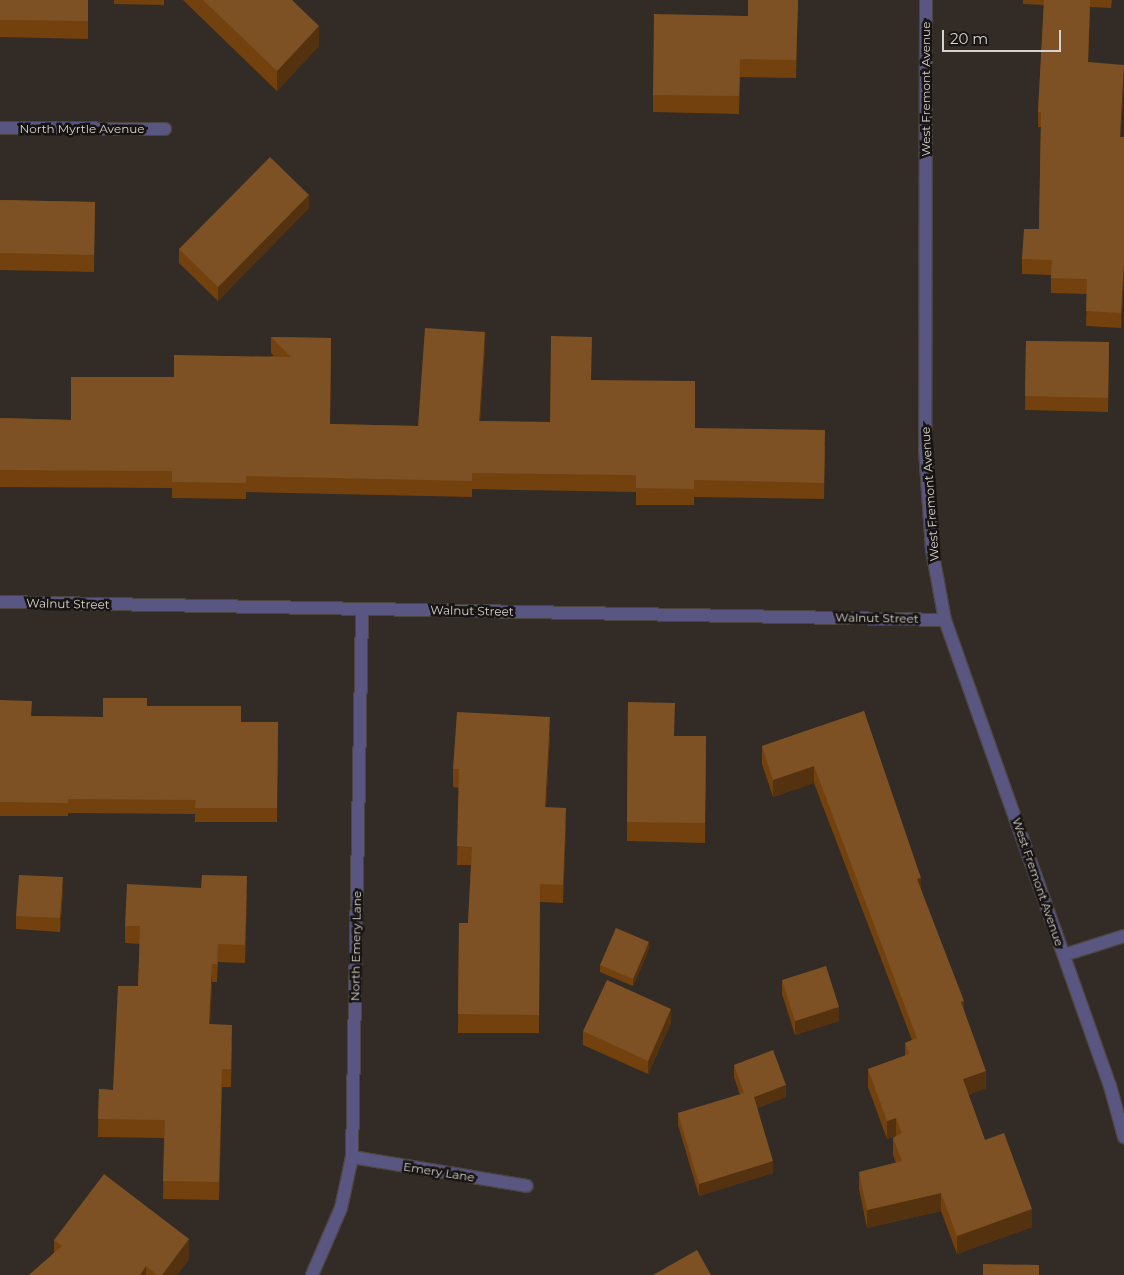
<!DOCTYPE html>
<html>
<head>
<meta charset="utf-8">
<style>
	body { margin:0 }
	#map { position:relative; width:1124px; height:1275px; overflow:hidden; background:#322b26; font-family:Montserrat,sans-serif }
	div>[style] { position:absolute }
	.roads { filter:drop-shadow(1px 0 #4c4641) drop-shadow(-1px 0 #4c4641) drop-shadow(0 1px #4c4641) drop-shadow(0 -1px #4c4641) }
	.street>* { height:12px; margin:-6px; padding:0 6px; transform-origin:6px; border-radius:6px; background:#595682 }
	.wall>* { inset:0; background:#73410e }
	.shaded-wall>* { inset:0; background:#54320f }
	.building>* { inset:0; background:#7d5123 }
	span { translate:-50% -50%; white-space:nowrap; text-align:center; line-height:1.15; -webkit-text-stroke:5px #171412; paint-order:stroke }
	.street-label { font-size:12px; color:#d7d2cf }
	.scale { position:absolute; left:942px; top:30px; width:119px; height:22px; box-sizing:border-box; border:2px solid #d7d2cf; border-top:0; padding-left:6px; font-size:15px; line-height:18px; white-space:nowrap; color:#d7d2cf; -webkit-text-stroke:4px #171412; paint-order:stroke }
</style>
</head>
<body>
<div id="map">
	<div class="roads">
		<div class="street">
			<div style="left:926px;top:0;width:449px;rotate:90.1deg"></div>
			<div style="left:925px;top:449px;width:101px;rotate:86deg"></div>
			<div style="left:932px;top:550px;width:71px;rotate:79.5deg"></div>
			<div style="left:945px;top:620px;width:494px;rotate:70.5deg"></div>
			<div style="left:1110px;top:1086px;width:53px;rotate:74.6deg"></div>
			<div style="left:0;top:128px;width:165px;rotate:0.3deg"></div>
			<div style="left:0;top:602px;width:945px;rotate:1.09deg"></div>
			<div style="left:1064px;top:955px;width:63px;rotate:-17.6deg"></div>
			<div style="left:352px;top:1157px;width:177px;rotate:9.4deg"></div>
			<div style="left:312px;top:1275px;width:73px;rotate:-66.6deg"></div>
			<div style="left:341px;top:1208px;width:52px;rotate:-77.8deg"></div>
			<div style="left:352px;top:1157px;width:548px;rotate:-88.95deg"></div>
		</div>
	</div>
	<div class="wall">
		<div style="clip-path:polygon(0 0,88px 0,88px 39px,0 37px)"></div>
		<div style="clip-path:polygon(114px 0,164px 0,164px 5px,114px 4px)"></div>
		<div style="clip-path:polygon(183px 0,292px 0,319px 46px,277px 91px)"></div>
		<div style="clip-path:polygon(798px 0,796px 78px,740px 77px,739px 114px,653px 112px,653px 95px,748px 16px)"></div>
		<div style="clip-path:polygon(1023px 0,1112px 0,1111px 8px,1090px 7px,1088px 62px,1121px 137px,1124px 137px,1124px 275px,1121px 328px,1086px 326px,1087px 294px,1051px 293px,1051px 275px,1022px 274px,1022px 259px,1039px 229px,1041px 127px,1038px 127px,1038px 112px,1044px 5px,1023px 4px)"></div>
		<div style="clip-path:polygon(0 200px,95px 202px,94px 272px,0 270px)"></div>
		<div style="clip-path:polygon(309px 208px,218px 301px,179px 263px,179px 249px)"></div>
		<div style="clip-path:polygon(271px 337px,331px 338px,330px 424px,418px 426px,485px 348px,480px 421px,550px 422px,591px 380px,695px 428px,825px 446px,824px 499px,694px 497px,694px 505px,636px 505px,636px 492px,472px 489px,472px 497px,246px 492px,246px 499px,172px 498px,172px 488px,0 487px,0 418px,71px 420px,174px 377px,274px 356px,271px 353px)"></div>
		<div style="clip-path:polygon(1026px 341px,1109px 342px,1108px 412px,1025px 410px)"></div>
		<div style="clip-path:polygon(0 700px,32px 716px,103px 717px,147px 706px,241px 722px,278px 722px,277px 822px,195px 822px,195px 814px,68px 813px,68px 816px,0 816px)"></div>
		<div style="clip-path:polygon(628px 702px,674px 736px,706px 736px,705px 843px,627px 841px)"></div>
		<div style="clip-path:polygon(864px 711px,921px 890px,964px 1011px,986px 1088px,968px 1095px,985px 1140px,1032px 1227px,957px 1254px,941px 1211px,867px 1228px,859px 1189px,859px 1172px,896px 1163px,893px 1155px,893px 1138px,896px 1136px,887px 1139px,868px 1087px,868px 1069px,905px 1056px,905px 1043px,912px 1040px,814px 783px,773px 797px,762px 764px,762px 746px)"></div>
		<div style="clip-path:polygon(550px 735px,546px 807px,566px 826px,563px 903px,540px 902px,539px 1033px,458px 1033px,459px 923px,468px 923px,471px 865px,457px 865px,459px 788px,453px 787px,453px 769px)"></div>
		<div style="clip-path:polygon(63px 891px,60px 932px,16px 929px,16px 916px)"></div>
		<div style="clip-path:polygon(247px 894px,245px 963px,218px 962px,217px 982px,212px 982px,210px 1024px,232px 1043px,231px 1087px,222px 1087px,219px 1200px,163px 1199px,164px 1138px,98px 1137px,99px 1089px,113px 1090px,138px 986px,140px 944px,125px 943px,125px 926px)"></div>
		<div style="clip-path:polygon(649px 949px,633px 986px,600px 972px,600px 965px)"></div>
		<div style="clip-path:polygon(782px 980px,839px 1021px,795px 1035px,782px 994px)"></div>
		<div style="clip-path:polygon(671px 1023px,648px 1074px,583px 1045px,583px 1031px)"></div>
		<div style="clip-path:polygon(734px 1065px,786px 1097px,757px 1108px,773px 1173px,699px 1196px,678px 1125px,678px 1113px,740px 1095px,734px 1077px)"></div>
		<div style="clip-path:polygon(54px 1240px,189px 1259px,177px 1275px,29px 1275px,54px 1253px)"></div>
	</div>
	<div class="shaded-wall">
		<div style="clip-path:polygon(1090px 0,1088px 77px,1088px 62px)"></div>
		<div style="clip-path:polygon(319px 26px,319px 46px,277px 91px,277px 71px)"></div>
		<div style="clip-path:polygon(1124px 74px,1124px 89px,1120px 152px,1120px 137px)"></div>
		<div style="clip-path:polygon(309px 195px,309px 208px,218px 301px,218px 287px)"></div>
		<div style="clip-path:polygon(1124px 260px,1124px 275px,1121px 328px,1121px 313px)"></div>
		<div style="clip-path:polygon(485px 332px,485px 348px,479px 437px,479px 421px)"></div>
		<div style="clip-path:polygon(550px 717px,550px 735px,545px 825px,545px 807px)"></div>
		<div style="clip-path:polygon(814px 766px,814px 783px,773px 797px,773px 780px)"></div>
		<div style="clip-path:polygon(566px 808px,566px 826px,563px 903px,563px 885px)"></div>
		<div style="clip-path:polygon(247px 876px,247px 894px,245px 963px,245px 945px)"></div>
		<div style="clip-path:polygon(63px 877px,63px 891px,60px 932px,60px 918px)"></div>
		<div style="clip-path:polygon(921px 878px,921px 895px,917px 879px)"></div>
		<div style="clip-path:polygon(649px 942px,649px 949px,633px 986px,633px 979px)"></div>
		<div style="clip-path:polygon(212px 964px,212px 982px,209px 1042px,209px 1024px)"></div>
		<div style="clip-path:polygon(964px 1001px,964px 1019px,961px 1002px)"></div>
		<div style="clip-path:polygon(839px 1007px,839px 1021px,795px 1035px,795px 1021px)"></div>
		<div style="clip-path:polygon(671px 1009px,671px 1023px,648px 1074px,648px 1061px)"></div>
		<div style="clip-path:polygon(232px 1025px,232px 1043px,231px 1087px,231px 1069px)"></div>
		<div style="clip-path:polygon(222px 1069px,222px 1087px,219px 1200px,219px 1182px)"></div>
		<div style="clip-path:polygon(986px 1071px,986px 1088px,963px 1097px,963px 1079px)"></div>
		<div style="clip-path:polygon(786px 1085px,786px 1097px,754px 1109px,754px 1097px)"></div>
		<div style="clip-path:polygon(896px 1118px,896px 1136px,887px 1139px,887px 1121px)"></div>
		<div style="clip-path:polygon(773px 1161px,773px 1173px,699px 1196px,699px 1184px)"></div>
		<div style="clip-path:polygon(941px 1193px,941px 1211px,867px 1228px,867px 1210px)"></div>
		<div style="clip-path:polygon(1032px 1209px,1032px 1227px,957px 1254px,957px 1236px)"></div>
		<div style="clip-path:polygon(189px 1239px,189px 1259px,177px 1275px,162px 1275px)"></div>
		<div style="clip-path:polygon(146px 1266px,146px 1275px,140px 1275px)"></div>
	</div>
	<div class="building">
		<div style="clip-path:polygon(0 0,88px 0,88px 21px,0 20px)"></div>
		<div style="clip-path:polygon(203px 0,292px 0,319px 26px,277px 71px)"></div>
		<div style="clip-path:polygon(748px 0,798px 0,796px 60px,740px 59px,739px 96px,653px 95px,654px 14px,748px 16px)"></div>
		<div style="clip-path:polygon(1044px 0,1090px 0,1088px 62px,1124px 65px,1120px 137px,1124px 137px,1124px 260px,1121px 313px,1086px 311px,1087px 279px,1051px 278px,1052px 260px,1022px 259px,1024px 229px,1039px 229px,1041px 112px,1038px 112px)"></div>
		<div style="clip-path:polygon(270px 157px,309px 195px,218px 287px,179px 249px)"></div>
		<div style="clip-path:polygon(0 200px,95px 202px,94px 255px,0 253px)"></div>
		<div style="clip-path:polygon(425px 328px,485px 332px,479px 421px,550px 422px,551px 336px,592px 337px,591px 380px,695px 381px,695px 428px,825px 430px,824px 483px,694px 480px,694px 489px,636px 488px,636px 475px,472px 473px,472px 481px,246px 476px,246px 483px,172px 482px,172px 471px,0 470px,0 418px,71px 420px,71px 377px,174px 377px,174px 355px,291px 357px,271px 337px,331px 338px,330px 424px,418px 426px)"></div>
		<div style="clip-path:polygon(1026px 341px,1109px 342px,1108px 398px,1025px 396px)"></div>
		<div style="clip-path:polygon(103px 698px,147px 698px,147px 706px,241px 706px,241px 722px,278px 722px,277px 808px,195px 808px,196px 800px,68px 799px,68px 803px,0 802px,0 700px,32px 701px,31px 716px,103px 717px)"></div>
		<div style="clip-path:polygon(628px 702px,675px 703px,674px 736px,706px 736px,705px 823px,627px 822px)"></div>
		<div style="clip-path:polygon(864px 711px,921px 878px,917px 879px,964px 1001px,961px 1002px,986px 1071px,963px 1079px,985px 1140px,1004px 1133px,1032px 1209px,957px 1236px,941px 1193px,867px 1210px,859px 1172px,902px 1161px,893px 1138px,902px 1133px,896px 1118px,887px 1121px,868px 1069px,909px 1054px,905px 1043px,917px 1038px,814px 766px,773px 780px,762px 746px)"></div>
		<div style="clip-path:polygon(457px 712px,550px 717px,545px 807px,566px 808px,563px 885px,540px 884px,539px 1015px,458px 1014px,459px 923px,468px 923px,472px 847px,457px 846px,459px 769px,453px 769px)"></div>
		<div style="clip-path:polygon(19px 875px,63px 877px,60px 918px,16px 916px)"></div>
		<div style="clip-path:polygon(202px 875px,247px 876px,245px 945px,218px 944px,217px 964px,212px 964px,209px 1024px,232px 1025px,231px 1069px,222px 1069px,219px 1182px,163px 1181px,165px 1120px,98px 1119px,99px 1089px,113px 1090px,118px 986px,138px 986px,140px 926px,125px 926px,127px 884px,201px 888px)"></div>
		<div style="clip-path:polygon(616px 928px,649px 942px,633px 979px,600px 965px)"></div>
		<div style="clip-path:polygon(826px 966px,839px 1007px,795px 1021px,782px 980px)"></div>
		<div style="clip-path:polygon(607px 980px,671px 1009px,648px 1061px,583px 1031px)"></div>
		<div style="clip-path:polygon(773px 1050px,786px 1085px,754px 1097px,773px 1161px,699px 1184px,678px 1113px,744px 1093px,734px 1065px)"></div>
		<div style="clip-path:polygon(104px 1174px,189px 1239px,162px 1275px,157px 1275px,146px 1266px,140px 1275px,29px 1275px,62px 1246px,54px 1240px)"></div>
		<div style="clip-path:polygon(697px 1250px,711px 1275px,653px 1275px)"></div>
		<div style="clip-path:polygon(983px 1264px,1039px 1265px,1039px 1275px,983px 1275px)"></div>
	</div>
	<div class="street-label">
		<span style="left:926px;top:89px;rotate:-90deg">West Fremont Avenue</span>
		<span style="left:82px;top:129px">North Myrtle Avenue</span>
		<span style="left:930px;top:494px;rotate:-94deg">West Fremont Avenue</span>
		<span style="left:68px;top:604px;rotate:1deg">Walnut Street</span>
		<span style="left:472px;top:611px;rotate:1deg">Walnut Street</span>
		<span style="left:877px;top:618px;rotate:1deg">Walnut Street</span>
		<span style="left:1038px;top:882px;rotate:71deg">West Fremont Avenue</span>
		<span style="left:356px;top:946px;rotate:-89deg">North Emery Lane</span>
		<span style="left:439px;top:1172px;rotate:9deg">Emery Lane</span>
	</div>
	<div class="scale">20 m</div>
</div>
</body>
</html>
